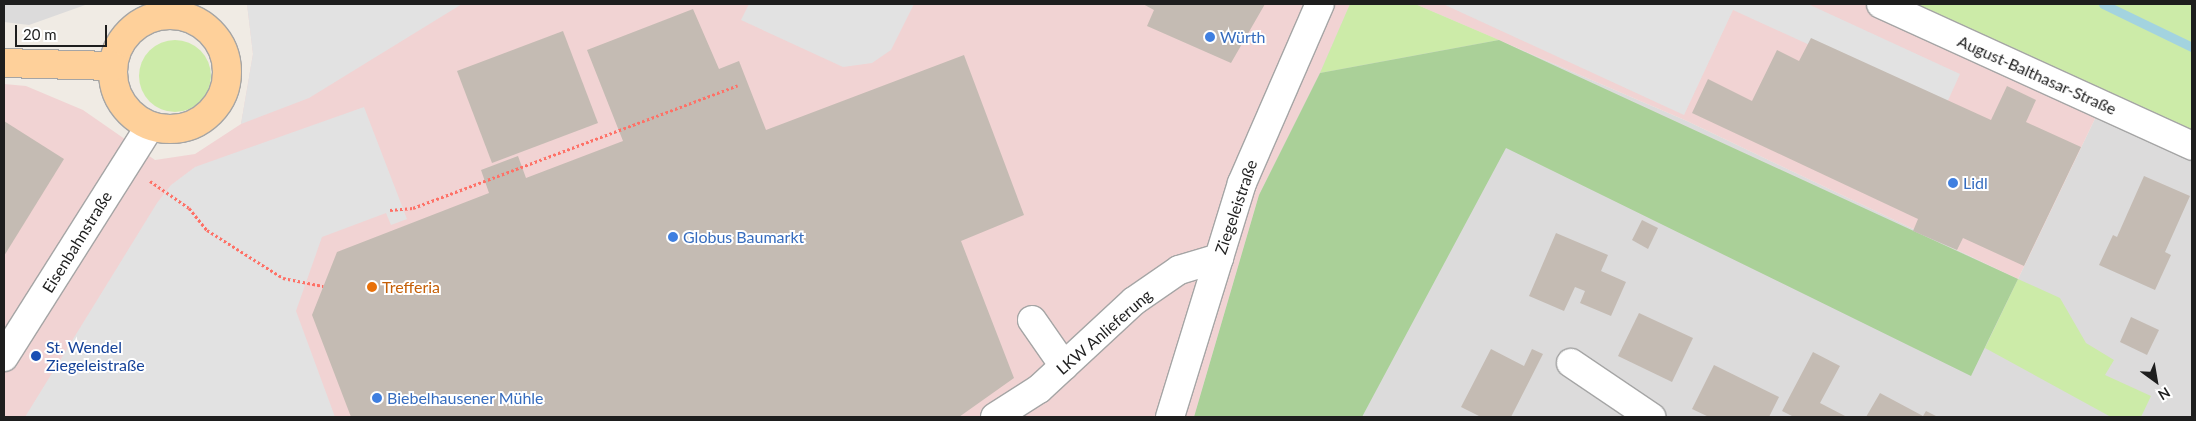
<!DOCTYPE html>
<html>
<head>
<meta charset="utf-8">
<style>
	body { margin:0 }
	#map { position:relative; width:2196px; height:421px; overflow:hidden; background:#f0ebe4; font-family:Lato,sans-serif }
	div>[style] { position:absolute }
	.residential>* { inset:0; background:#dcdbdb }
	.commercial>* { inset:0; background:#f1d3d3 }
	.grass>* { inset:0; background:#cceba8 }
	.round { border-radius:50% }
	.forest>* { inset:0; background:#aad098 }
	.parking>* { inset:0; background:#e2e2e2 }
	.stream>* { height:9px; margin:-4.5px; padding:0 4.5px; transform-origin:4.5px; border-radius:4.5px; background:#a3d3df }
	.building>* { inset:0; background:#c4bbb3 }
	.path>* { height:3px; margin-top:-1.5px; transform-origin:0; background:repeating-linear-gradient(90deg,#fe7167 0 2.5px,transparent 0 5px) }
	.roads { filter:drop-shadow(1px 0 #a5a5a5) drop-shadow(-1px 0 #a5a5a5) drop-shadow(0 1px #a5a5a5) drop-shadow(0 -1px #a5a5a5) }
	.minor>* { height:28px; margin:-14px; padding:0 14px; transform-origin:14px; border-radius:14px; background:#fff }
	.major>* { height:28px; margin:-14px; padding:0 14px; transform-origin:14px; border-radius:14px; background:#fed09a }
	.major>.ring { margin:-14px; padding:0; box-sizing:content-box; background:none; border:28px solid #fed09a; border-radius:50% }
	.dots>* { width:14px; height:14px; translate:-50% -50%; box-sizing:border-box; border:2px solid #fff; border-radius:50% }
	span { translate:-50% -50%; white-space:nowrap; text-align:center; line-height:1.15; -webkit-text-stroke:4px #fff; paint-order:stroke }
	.shop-label { font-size:16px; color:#366cbe }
	.left { translate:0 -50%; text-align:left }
	.street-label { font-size:16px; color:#1e1e1e }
	.food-label { font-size:16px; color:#c56008 }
	.transit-label { font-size:16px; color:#164399 }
	.frame { position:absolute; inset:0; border:5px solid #1e1e1e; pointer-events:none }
	.north { position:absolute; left:2131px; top:356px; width:50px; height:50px; -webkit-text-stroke:4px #fff; paint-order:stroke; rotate:148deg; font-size:14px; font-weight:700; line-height:20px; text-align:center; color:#1e1e1e }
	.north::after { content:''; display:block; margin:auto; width:18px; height:22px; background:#1e1e1e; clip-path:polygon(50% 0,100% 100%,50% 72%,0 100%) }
	.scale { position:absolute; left:15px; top:25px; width:92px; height:22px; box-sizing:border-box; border:2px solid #1e1e1e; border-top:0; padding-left:6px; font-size:15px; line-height:18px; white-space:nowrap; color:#1e1e1e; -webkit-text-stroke:4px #fff; paint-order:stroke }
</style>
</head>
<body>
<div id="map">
	<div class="residential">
		<div style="clip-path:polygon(4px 4px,88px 4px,29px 25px,4px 22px)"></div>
		<div style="clip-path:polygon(1350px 4px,1415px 4px,1687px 121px,2018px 279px,2102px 104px,2192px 146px,2192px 417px,1194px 417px,1259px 195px)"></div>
	</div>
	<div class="commercial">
		<div style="clip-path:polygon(247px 4px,1350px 4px,1320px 73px,1259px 195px,1194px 417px,4px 417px,4px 84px,26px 86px,83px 110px,155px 160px,195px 154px,241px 124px,253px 54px)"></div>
		<div style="clip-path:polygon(1415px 4px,1881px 4px,2102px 104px,2018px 279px,1687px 121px)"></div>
	</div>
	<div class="grass">
		<div style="clip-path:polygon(1350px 4px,1415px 4px,1499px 40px,1320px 73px)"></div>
		<div style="clip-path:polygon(1881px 4px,2192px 4px,2192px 146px)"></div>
		<div class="round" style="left:139px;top:40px;width:72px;height:72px"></div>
		<div style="clip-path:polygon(2018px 279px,2060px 298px,2086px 343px,2114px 360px,2105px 375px,2151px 396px,2141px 417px,2111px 417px,1985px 348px)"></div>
	</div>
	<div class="forest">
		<div style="clip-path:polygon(1499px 40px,2018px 279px,1971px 376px,1506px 148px,1362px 417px,1194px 417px,1259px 195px,1320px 73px)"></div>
	</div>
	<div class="parking">
		<div style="clip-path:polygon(247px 4px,462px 4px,309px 98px,241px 124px,253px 54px)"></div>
		<div style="clip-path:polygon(749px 4px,914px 4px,891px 50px,872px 63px,843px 67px,741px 20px)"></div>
		<div style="clip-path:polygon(1443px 4px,1808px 4px,1960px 74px,1945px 107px,1733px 10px,1684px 115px)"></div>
		<div style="clip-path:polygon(364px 107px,407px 219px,391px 225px,386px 213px,322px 237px,296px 311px,335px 417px,25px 417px,157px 203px,171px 185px,195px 167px)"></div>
	</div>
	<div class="stream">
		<div style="left:2103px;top:4px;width:99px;rotate:25.8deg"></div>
	</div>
	<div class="building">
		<div style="clip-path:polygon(1143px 4px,1265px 4px,1231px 63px,1147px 26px,1154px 10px)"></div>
		<div style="clip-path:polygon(693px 9px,719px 69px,739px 61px,766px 130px,964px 55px,1024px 215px,961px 241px,1014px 378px,959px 417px,351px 417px,312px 315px,337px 252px,489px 193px,481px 170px,518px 156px,526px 178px,623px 141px,587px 50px)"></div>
		<div style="clip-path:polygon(563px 31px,598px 123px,492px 163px,457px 71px)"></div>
		<div style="clip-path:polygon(1811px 38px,1991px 120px,2007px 86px,2036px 100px,2026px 122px,2081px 147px,2024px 266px,1963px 238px,1957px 250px,1913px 231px,1918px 219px,1692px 113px,1708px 79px,1752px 101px,1777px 50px,1799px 61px)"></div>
		<div style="clip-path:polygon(4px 121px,64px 159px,4px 256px)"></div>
		<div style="clip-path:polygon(2144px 176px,2190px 196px,2165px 252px,2171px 255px,2155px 290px,2099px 265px,2113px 235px,2117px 237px)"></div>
		<div style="clip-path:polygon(1642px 220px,1658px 228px,1648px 249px,1632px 240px)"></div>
		<div style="clip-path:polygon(1556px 233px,1608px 255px,1601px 271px,1626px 282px,1611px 316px,1580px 303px,1585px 291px,1575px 287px,1564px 311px,1529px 296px)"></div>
		<div style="clip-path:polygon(1639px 313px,1693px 338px,1672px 382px,1618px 356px)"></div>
		<div style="clip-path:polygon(2131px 317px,2159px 330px,2147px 355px,2120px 342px)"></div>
		<div style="clip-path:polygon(1491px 349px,1524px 366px,1532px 349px,1543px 354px,1511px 417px,1481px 417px,1461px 407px)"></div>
		<div style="clip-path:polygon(1813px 352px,1840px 366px,1820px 403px,1847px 417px,1794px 417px,1782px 411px)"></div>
		<div style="clip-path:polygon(1714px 365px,1779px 397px,1769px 417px,1709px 417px,1692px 409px)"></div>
		<div style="clip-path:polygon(1880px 393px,1923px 416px,1926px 411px,1938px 417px,1866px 417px)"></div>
	</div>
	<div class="path">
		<div style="left:150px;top:181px;width:47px;rotate:34.7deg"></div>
		<div style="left:189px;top:208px;width:28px;rotate:51deg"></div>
		<div style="left:207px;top:230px;width:90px;rotate:32.3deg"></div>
		<div style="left:283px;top:278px;width:41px;rotate:11.3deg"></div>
		<div style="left:390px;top:210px;width:23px;rotate:-5deg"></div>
		<div style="left:413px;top:208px;width:347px;rotate:-20.7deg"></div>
	</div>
	<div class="roads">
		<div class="minor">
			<div style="left:1881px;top:4px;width:342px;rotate:24.5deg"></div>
			<div style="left:1032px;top:320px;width:56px;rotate:55.2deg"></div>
			<div style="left:4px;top:357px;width:273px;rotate:-57.7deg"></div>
			<div style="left:1571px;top:363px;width:97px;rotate:34deg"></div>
			<div style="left:995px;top:417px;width:52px;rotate:-32.5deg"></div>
			<div style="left:1039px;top:389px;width:129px;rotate:-42.8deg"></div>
			<div style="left:1134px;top:301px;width:55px;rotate:-34.6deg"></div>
			<div style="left:1179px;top:270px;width:42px;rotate:-16.7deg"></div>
			<div style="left:1170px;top:417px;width:245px;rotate:-72.9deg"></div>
			<div style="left:1242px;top:183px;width:195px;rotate:-66.5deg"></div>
		</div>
		<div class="major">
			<div class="ring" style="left:113px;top:15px;width:86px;height:86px"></div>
			<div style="left:4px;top:63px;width:109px;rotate:1.6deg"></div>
		</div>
	</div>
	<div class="dots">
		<div style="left:1210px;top:37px;background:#3f7fe0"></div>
		<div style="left:1953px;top:183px;background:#3f7fe0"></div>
		<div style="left:673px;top:237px;background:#3f7fe0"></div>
		<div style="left:372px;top:287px;background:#e8710a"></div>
		<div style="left:36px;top:356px;background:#1a4fb4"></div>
		<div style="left:377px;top:398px;background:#3f7fe0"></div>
	</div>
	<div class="shop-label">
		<span class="left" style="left:1220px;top:37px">Würth</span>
		<span class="left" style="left:1963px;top:183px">Lidl</span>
		<span class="left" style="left:683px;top:237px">Globus Baumarkt</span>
		<span class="left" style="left:387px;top:398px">Biebelhausener Mühle</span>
	</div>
	<div class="street-label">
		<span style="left:2037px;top:75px;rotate:24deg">August-Balthasar-Straße</span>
		<span style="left:1236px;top:207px;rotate:-71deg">Ziegeleistraße</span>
		<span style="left:77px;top:242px;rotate:-58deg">Eisenbahnstraße</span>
		<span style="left:1104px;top:332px;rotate:-41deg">LKW Anlieferung</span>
	</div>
	<div class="food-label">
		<span class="left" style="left:382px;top:287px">Trefferia</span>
	</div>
	<div class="transit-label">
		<span class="left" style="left:46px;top:356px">St. Wendel<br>Ziegeleistraße</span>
	</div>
	<div class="frame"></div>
	<div class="north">N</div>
	<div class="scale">20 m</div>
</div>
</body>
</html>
